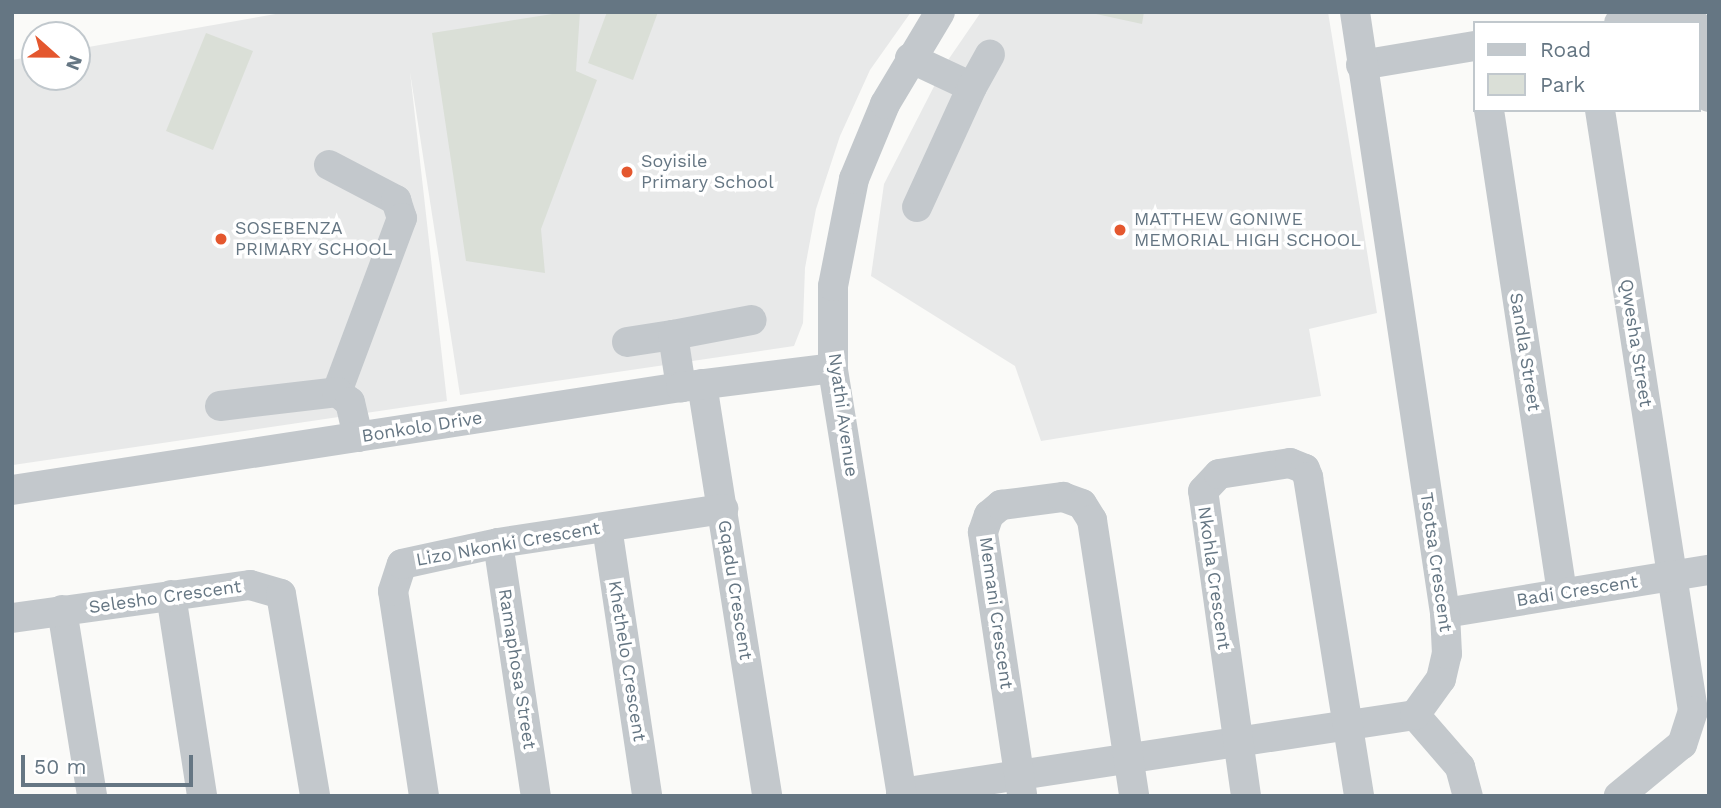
<!DOCTYPE html>
<html>
<head>
<meta charset="utf-8">
<style>
	body { margin:0 }
	#map { position:relative; width:1721px; height:808px; overflow:hidden; background:#fafaf8; font-family:"Work Sans",sans-serif }
	div>[style] { position:absolute }
	.built>* { inset:0; background:#e8e9e9 }
	.green>* { inset:0; background:#dadfd7 }
	.minor>* { height:30px; margin:-15px; padding:0 15px; transform-origin:15px; border-radius:15px; background:#c3c8cc }
	.dots>* { width:19px; height:19px; translate:-50% -50%; box-sizing:border-box; border:4px solid #fff; border-radius:50% }
	span { translate:-50% -50%; white-space:nowrap; text-align:center; line-height:1.15; -webkit-text-stroke:7px #fff; paint-order:stroke }
	.poi-label { font-size:18px; color:#657683 }
	.left { translate:0 -50%; text-align:left }
	.street-label { font-size:18px; color:#657683 }
	.frame { position:absolute; inset:0; border:14px solid #657683; pointer-events:none }
	.legend { position:absolute; left:1473px; top:21px; width:228px; height:91px; box-sizing:border-box; background:#fff; border:2px solid #c1c8cd; margin:0; padding:9px 12px; list-style:none; font-size:21px; color:#657683 }
	.legend li { display:flex; align-items:center; gap:14px; height:35px }
	.legend b { width:35px; border:2px solid #c1c8cd }
	.north { position:absolute; left:21px; top:21px; width:70px; height:70px; box-sizing:border-box; background:#fff; border:2px solid #c1c8cd; border-radius:50%; rotate:111deg; font-size:19px; font-weight:700; line-height:28px; text-align:center; color:#657683 }
	.north::after { content:''; display:block; margin:auto; width:24px; height:32px; background:#e4572e; clip-path:polygon(50% 0,100% 100%,50% 72%,0 100%) }
	.scale { position:absolute; left:21px; top:755px; width:172px; height:32px; box-sizing:border-box; border:4px solid #657683; border-top:0; padding-left:9px; font-size:21px; line-height:24px; white-space:nowrap; color:#657683; -webkit-text-stroke:5px #fff; paint-order:stroke }
</style>
</head>
<body>
<div id="map">
	<div class="built">
		<div style="clip-path:polygon(287px 12px,911px 12px,870px 70px,840px 136px,816px 209px,805px 268px,803px 323px,794px 346px,460px 395px,410px 72px,447px 401px,13px 465px,12px 60px,35px 56px,35px 77px,77px 77px,77px 49px)"></div>
		<div style="clip-path:polygon(981px 12px,1328px 12px,1377px 313px,1309px 329px,1321px 396px,1041px 441px,1015px 366px,871px 276px,884px 184px,946px 63px)"></div>
	</div>
	<div class="green">
		<div style="clip-path:polygon(565px 12px,580px 12px,576px 71px,597px 80px,541px 229px,545px 273px,466px 261px,432px 33px)"></div>
		<div style="clip-path:polygon(607px 12px,658px 12px,633px 80px,588px 63px)"></div>
		<div style="clip-path:polygon(1087px 12px,1144px 12px,1142px 24px)"></div>
		<div style="clip-path:polygon(206px 33px,253px 51px,213px 150px,166px 131px)"></div>
	</div>
	<div class="minor">
		<div style="left:1619px;top:23px;width:62px;rotate:-8.4deg"></div>
		<div style="left:1680px;top:14px;width:17px;rotate:33deg"></div>
		<div style="left:1698px;top:29px;width:69px;rotate:80.8deg"></div>
		<div style="left:910px;top:58px;width:68px;rotate:25.1deg"></div>
		<div style="left:972px;top:87px;width:132px;rotate:114.6deg"></div>
		<div style="left:1361px;top:65px;width:115px;rotate:-9.5deg"></div>
		<div style="left:972px;top:87px;width:37px;rotate:-61deg"></div>
		<div style="left:1489px;top:110px;width:488px;rotate:81.4deg"></div>
		<div style="left:1600px;top:110px;width:608px;rotate:81.2deg"></div>
		<div style="left:1693px;top:711px;width:35px;rotate:108deg"></div>
		<div style="left:1682px;top:744px;width:82px;rotate:140.5deg"></div>
		<div style="left:329px;top:165px;width:76px;rotate:27.6deg"></div>
		<div style="left:396px;top:200px;width:19px;rotate:72deg"></div>
		<div style="left:402px;top:218px;width:186px;rotate:110.5deg"></div>
		<div style="left:673px;top:335px;width:80px;rotate:-10.8deg"></div>
		<div style="left:627px;top:342px;width:47px;rotate:-8.7deg"></div>
		<div style="left:673px;top:335px;width:53px;rotate:81.3deg"></div>
		<div style="left:702px;top:384px;width:417px;rotate:81deg"></div>
		<div style="left:220px;top:406px;width:118px;rotate:-6.8deg"></div>
		<div style="left:337px;top:392px;width:16px;rotate:38deg"></div>
		<div style="left:350px;top:402px;width:36px;rotate:77deg"></div>
		<div style="left:12px;top:490px;width:677px;rotate:-8.75deg"></div>
		<div style="left:681px;top:387px;width:153px;rotate:-7.1deg"></div>
		<div style="left:607px;top:527px;width:272px;rotate:81.5deg"></div>
		<div style="left:498px;top:543px;width:256px;rotate:81.5deg"></div>
		<div style="left:171px;top:595px;width:203px;rotate:81.2deg"></div>
		<div style="left:62px;top:610px;width:188px;rotate:80.8deg"></div>
		<div style="left:1445px;top:613px;width:267px;rotate:-9.3deg"></div>
		<div style="left:12px;top:618px;width:240px;rotate:-7.9deg"></div>
		<div style="left:250px;top:585px;width:32px;rotate:16deg"></div>
		<div style="left:281px;top:594px;width:205px;rotate:80.4deg"></div>
		<div style="left:1415px;top:715px;width:69px;rotate:49.1deg"></div>
		<div style="left:1460px;top:767px;width:30px;rotate:75deg"></div>
		<div style="left:901px;top:793px;width:520px;rotate:-8.63deg"></div>
		<div style="left:1415px;top:715px;width:44px;rotate:-54.2deg"></div>
		<div style="left:1441px;top:679px;width:26px;rotate:-77deg"></div>
		<div style="left:1447px;top:654px;width:41px;rotate:-92.8deg"></div>
		<div style="left:1445px;top:613px;width:608px;rotate:-98.52deg"></div>
		<div style="left:1022px;top:794px;width:265px;rotate:-98.5deg"></div>
		<div style="left:983px;top:532px;width:18px;rotate:-71deg"></div>
		<div style="left:989px;top:515px;width:16px;rotate:-40deg"></div>
		<div style="left:1001px;top:505px;width:63px;rotate:-7.4deg"></div>
		<div style="left:1063px;top:497px;width:20px;rotate:20deg"></div>
		<div style="left:1082px;top:504px;width:19px;rotate:58deg"></div>
		<div style="left:1092px;top:520px;width:279px;rotate:81.3deg"></div>
		<div style="left:424px;top:796px;width:207px;rotate:-98.6deg"></div>
		<div style="left:393px;top:591px;width:28px;rotate:-72deg"></div>
		<div style="left:402px;top:564px;width:98px;rotate:-12.3deg"></div>
		<div style="left:498px;top:543px;width:228px;rotate:-8.6deg"></div>
		<div style="left:902px;top:796px;width:434px;rotate:-99.2deg"></div>
		<div style="left:833px;top:368px;width:82px;rotate:-90deg"></div>
		<div style="left:833px;top:286px;width:109px;rotate:-78.9deg"></div>
		<div style="left:854px;top:179px;width:81px;rotate:-67.5deg"></div>
		<div style="left:885px;top:104px;width:107px;rotate:-59.1deg"></div>
		<div style="left:1246px;top:796px;width:308px;rotate:-98deg"></div>
		<div style="left:1203px;top:491px;width:23px;rotate:-47deg"></div>
		<div style="left:1219px;top:474px;width:72px;rotate:-8.8deg"></div>
		<div style="left:1290px;top:463px;width:16px;rotate:22deg"></div>
		<div style="left:1305px;top:469px;width:9px;rotate:69deg"></div>
		<div style="left:1308px;top:477px;width:323px;rotate:80.9deg"></div>
	</div>
	<div class="dots">
		<div style="left:627px;top:172px;background:#e4572e"></div>
		<div style="left:1120px;top:230px;background:#e4572e"></div>
		<div style="left:221px;top:239px;background:#e4572e"></div>
	</div>
	<div class="poi-label">
		<span class="left" style="left:641px;top:172px">Soyisile<br>Primary School</span>
		<span class="left" style="left:1134px;top:230px">MATTHEW GONIWE<br>MEMORIAL HIGH SCHOOL</span>
		<span class="left" style="left:235px;top:239px">SOSEBENZA<br>PRIMARY SCHOOL</span>
	</div>
	<div class="street-label">
		<span style="left:1636px;top:343px;rotate:81deg">Qwesha Street</span>
		<span style="left:1525px;top:352px;rotate:81deg">Sandla Street</span>
		<span style="left:843px;top:415px;rotate:82deg">Nyathi Avenue</span>
		<span style="left:422px;top:427px;rotate:-9deg">Bonkolo Drive</span>
		<span style="left:508px;top:544px;rotate:-10deg">Lizo Nkonki Crescent</span>
		<span style="left:1436px;top:562px;rotate:82deg">Tsotsa Crescent</span>
		<span style="left:1214px;top:578px;rotate:82deg">Nkohla Crescent</span>
		<span style="left:735px;top:590px;rotate:81deg">Gqadu Crescent</span>
		<span style="left:1577px;top:591px;rotate:-9deg">Badi Crescent</span>
		<span style="left:165px;top:597px;rotate:-8deg">Selesho Crescent</span>
		<span style="left:996px;top:613px;rotate:82deg">Memani Crescent</span>
		<span style="left:627px;top:661px;rotate:81deg">Khethelo Crescent</span>
		<span style="left:517px;top:669px;rotate:81deg">Ramaphosa Street</span>
	</div>
	<div class="frame"></div>
	<ul class="legend">
	<li><b style="height:9px;background:#c3c8cc"></b>Road</li>
	<li><b style="height:19px;background:#dadfd7"></b>Park</li>
	</ul>
	<div class="north">N</div>
	<div class="scale">50 m</div>
</div>
</body>
</html>
